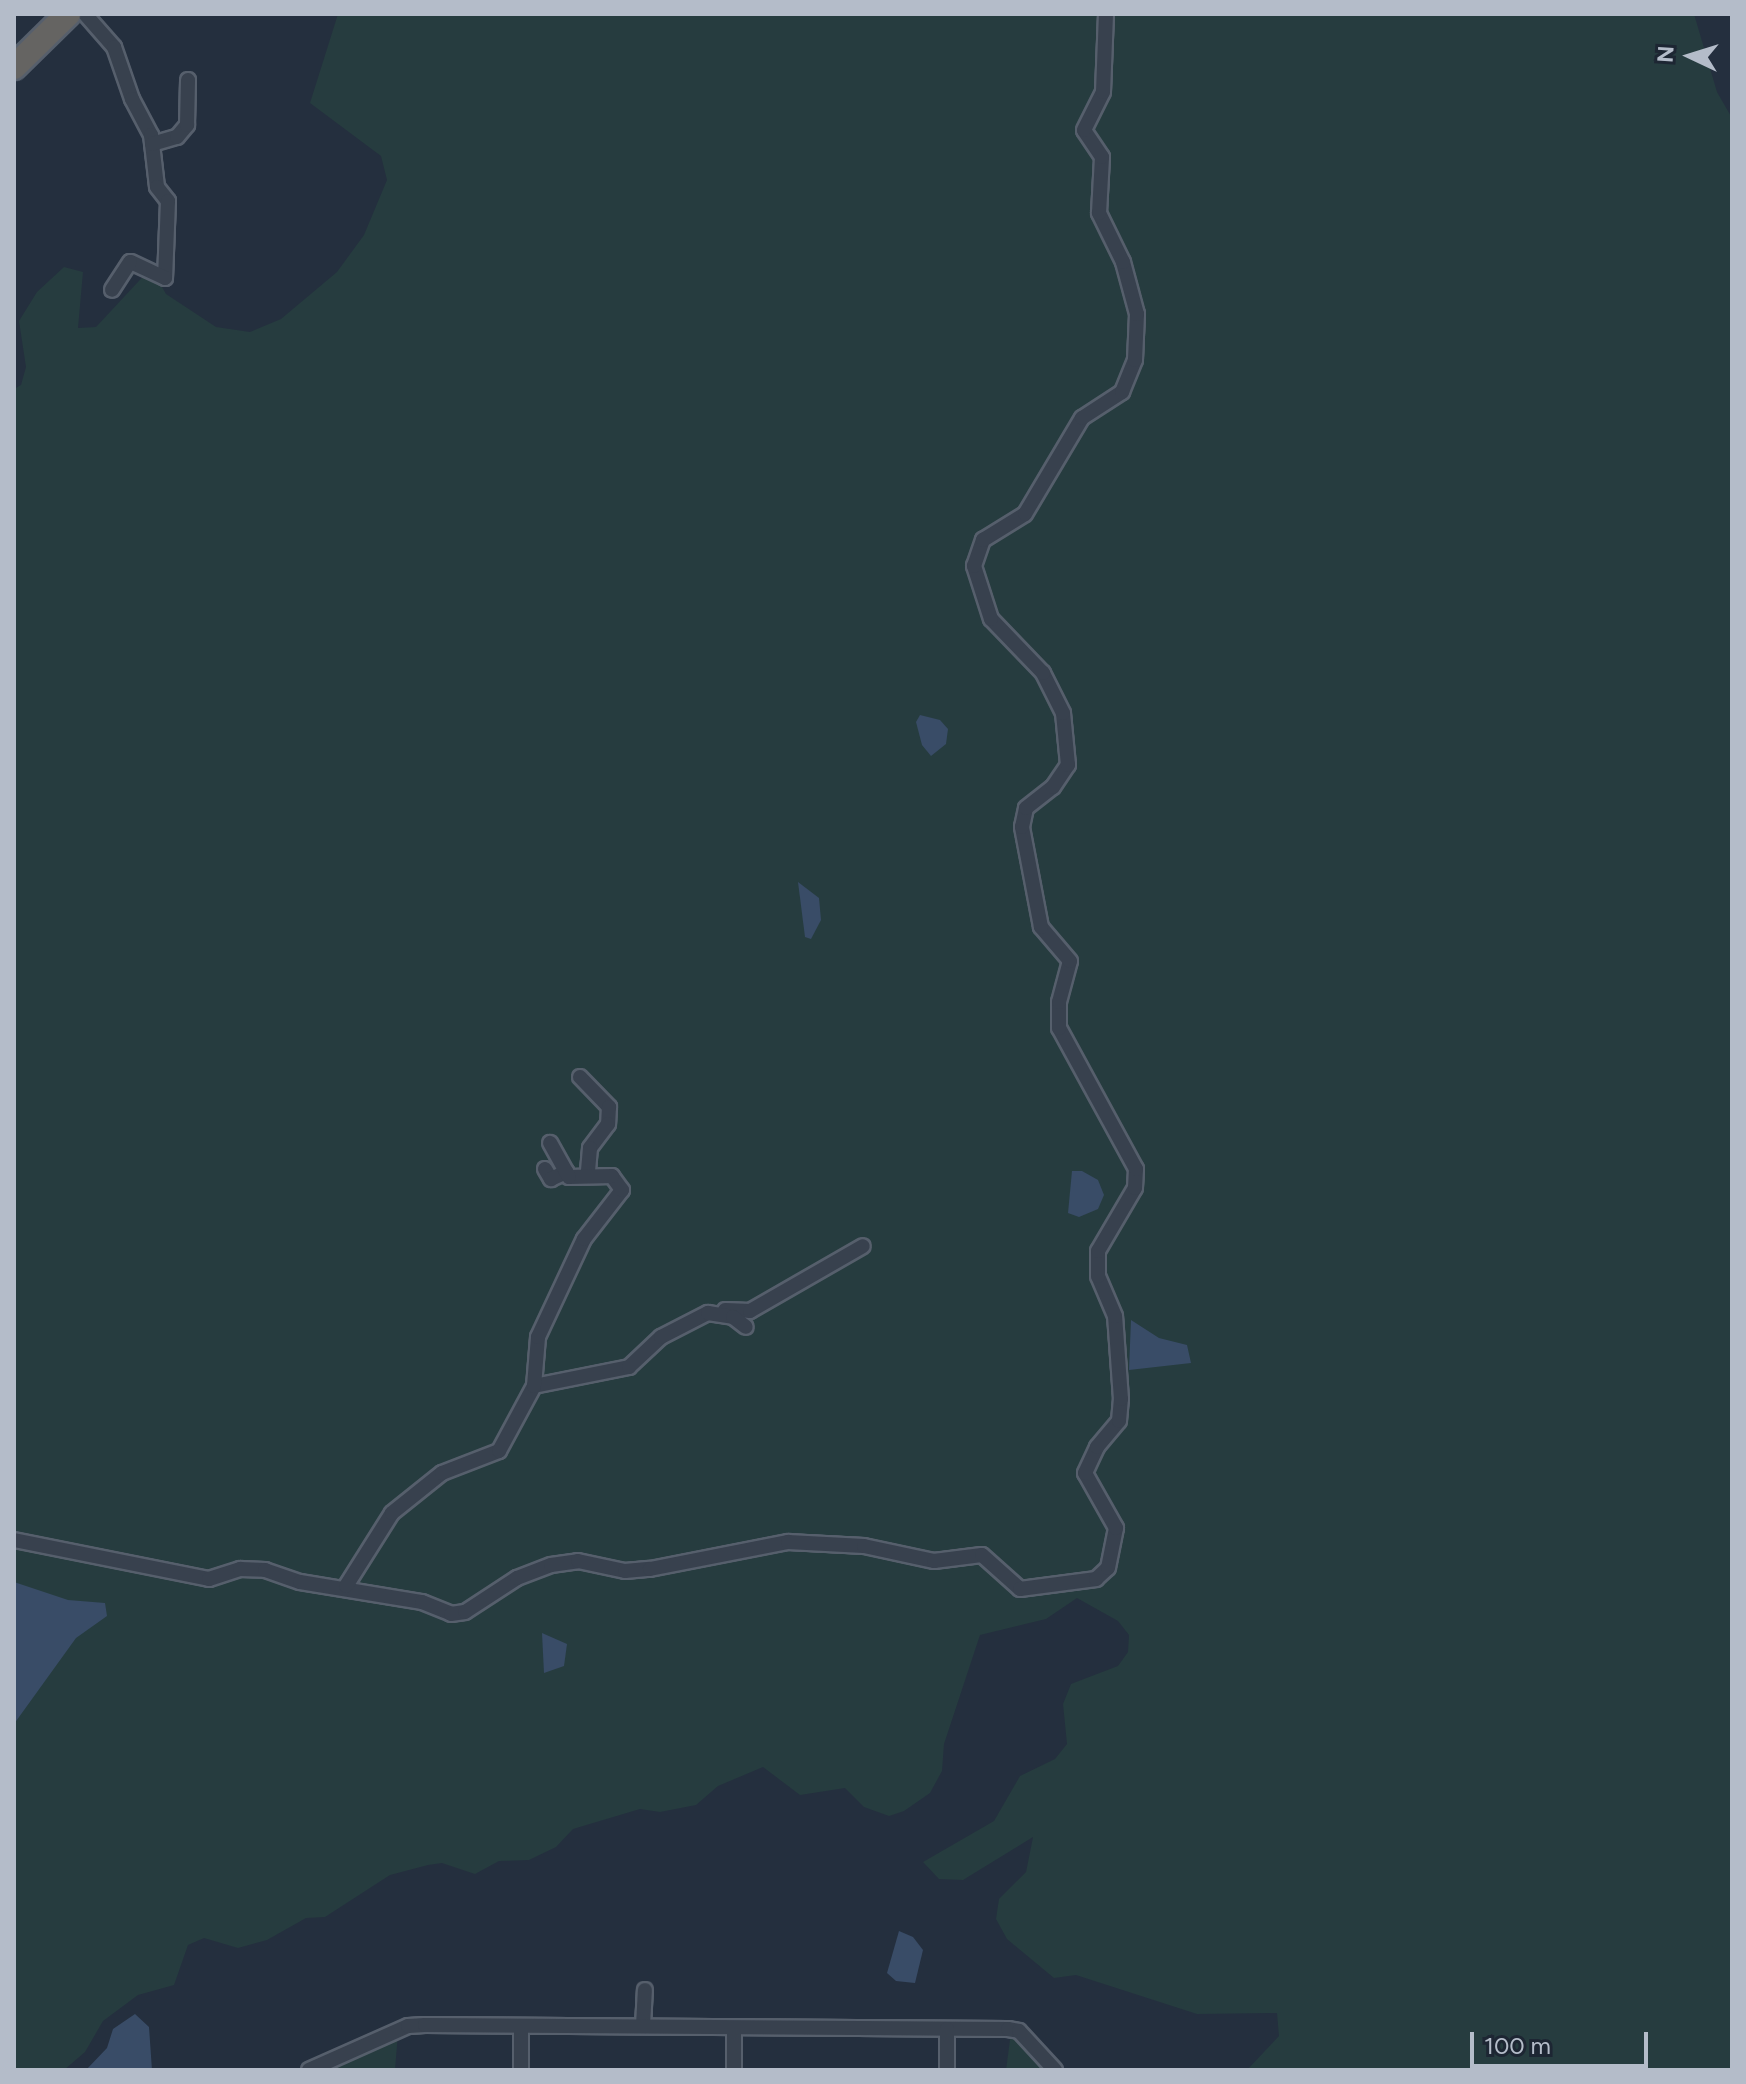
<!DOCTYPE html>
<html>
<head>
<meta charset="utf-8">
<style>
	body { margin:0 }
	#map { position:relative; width:1746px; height:2084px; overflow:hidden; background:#242f3e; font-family:Figtree,sans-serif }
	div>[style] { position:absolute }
	.green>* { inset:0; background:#263c3f }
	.water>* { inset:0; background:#394c67 }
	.roads { filter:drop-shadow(2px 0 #565f6c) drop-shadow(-2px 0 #565f6c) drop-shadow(0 2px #565f6c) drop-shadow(0 -2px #565f6c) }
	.minor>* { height:14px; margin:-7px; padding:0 7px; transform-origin:7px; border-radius:7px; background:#38414e }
	.trunk>* { height:24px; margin:-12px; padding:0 12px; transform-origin:12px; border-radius:12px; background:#656462 }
	span { translate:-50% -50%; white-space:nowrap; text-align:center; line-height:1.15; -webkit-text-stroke:6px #1d2633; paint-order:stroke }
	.frame { position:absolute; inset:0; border:16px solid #b4bcc9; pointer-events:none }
	.north { position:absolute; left:1650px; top:16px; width:80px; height:80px; -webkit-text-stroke:6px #1d2633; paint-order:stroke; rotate:274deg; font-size:22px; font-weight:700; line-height:32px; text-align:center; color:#b4bcc9 }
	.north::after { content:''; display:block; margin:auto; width:28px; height:36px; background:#b4bcc9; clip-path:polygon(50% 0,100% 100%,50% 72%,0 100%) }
	.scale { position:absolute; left:1470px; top:2032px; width:178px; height:36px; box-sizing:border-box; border:4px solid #b4bcc9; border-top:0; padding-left:10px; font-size:24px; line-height:28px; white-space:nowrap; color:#b4bcc9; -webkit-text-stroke:6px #1d2633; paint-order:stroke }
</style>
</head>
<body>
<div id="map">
	<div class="green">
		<div style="clip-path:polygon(338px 14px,1694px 14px,1717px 92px,1732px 118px,1732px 2070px,1247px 2070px,1279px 2036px,1277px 2013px,1197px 2014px,1076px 1975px,1054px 1978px,1007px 1939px,996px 1919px,999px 1899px,1026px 1872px,1033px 1837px,963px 1880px,939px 1879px,923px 1862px,994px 1821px,1020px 1776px,1055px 1759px,1067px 1744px,1063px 1704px,1071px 1684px,1118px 1666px,1128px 1652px,1129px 1635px,1118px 1621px,1077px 1598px,1046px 1619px,980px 1635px,944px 1744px,942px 1771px,930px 1793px,904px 1811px,889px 1816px,864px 1807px,845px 1788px,800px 1795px,763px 1767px,718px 1786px,696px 1805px,660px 1812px,640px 1809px,573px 1829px,556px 1847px,529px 1860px,499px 1861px,475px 1874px,442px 1863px,428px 1865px,390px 1875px,325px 1917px,306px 1918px,267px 1940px,238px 1948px,204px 1938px,188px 1945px,174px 1985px,138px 1995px,103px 2021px,85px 2052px,64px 2070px,14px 2070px,14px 389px,21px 385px,26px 367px,19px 321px,37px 292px,64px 267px,83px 272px,78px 328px,96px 327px,151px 268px,166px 294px,216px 327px,250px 332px,281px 319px,337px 272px,364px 235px,387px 180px,381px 156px,310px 103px)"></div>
		<div style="clip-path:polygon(1011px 2032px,1054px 2070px,1006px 2070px)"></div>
		<div style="clip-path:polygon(398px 2033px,395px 2070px,314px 2070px)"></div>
	</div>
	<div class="water">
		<div style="clip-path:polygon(920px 715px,940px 720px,948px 729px,946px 744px,931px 756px,922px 745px,916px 722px)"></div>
		<div style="clip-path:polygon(798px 882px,819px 898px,821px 920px,811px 939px,805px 937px)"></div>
		<div style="clip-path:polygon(1072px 1171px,1082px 1171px,1098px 1180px,1104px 1195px,1098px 1209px,1079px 1217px,1068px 1213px)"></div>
		<div style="clip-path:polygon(1131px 1320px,1159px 1338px,1187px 1345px,1191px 1363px,1129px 1370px)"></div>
		<div style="clip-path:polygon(14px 1582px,68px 1600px,105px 1603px,107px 1616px,76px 1638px,14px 1724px)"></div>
		<div style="clip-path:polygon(542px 1633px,567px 1644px,564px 1666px,544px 1673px)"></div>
		<div style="clip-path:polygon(899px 1931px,913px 1937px,923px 1950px,915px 1983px,896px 1981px,887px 1973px)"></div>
		<div style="clip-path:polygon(135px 2014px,149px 2027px,152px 2070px,86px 2070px,107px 2048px,113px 2029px)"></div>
	</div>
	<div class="roads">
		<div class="minor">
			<div style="left:85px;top:14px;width:44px;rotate:48.7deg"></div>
			<div style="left:114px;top:47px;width:55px;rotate:70.9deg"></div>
			<div style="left:132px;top:99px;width:41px;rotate:62.2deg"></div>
			<div style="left:151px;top:135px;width:52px;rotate:83.4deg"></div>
			<div style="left:157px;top:187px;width:18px;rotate:52deg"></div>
			<div style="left:168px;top:201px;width:77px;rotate:92.2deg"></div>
			<div style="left:165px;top:278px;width:38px;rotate:-155deg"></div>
			<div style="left:130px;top:262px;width:33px;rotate:123deg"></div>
			<div style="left:152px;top:144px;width:26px;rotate:-16deg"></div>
			<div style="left:177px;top:137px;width:16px;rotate:-50deg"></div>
			<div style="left:187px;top:125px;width:45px;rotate:-88.7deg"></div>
			<div style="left:580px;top:1077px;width:42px;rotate:46deg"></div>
			<div style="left:609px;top:1107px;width:17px;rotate:93deg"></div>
			<div style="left:608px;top:1124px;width:30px;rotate:127deg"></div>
			<div style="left:590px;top:1148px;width:25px;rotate:95deg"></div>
			<div style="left:545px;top:1169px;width:12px;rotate:59deg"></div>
			<div style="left:551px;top:1179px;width:17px;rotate:-25deg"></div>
			<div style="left:725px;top:1310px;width:25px;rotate:2deg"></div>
			<div style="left:750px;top:1311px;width:130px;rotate:-29.9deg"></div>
			<div style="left:534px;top:1386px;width:97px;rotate:-11.3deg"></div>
			<div style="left:629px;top:1367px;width:44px;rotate:-43.2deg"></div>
			<div style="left:661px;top:1337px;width:53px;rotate:-27.1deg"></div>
			<div style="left:708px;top:1313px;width:25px;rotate:9deg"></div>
			<div style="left:733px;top:1317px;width:16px;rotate:38deg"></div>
			<div style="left:14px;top:1540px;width:199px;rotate:11.3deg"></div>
			<div style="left:209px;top:1579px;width:33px;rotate:-18deg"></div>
			<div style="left:240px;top:1569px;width:25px;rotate:2deg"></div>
			<div style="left:265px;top:1570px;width:37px;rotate:19deg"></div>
			<div style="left:300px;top:1582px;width:124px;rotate:9.3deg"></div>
			<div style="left:422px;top:1602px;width:31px;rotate:22deg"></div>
			<div style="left:451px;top:1614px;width:14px;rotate:-8deg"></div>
			<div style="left:465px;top:1612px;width:62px;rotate:-33.2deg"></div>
			<div style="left:517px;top:1578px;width:36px;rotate:-21deg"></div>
			<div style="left:551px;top:1565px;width:27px;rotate:-8deg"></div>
			<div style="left:578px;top:1561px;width:48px;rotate:12deg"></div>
			<div style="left:625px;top:1571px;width:25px;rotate:-5deg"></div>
			<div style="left:650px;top:1569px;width:141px;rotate:-11.1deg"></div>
			<div style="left:788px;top:1542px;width:76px;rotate:3deg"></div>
			<div style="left:864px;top:1546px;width:72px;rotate:12.1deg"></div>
			<div style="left:934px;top:1561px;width:48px;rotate:-7.1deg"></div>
			<div style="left:982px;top:1555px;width:51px;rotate:41.8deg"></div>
			<div style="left:1020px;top:1589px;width:77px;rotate:-7.5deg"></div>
			<div style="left:1096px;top:1579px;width:16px;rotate:-43deg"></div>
			<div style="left:1108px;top:1568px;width:41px;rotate:-78.7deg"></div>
			<div style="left:1116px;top:1528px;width:63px;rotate:-119.4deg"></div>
			<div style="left:1085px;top:1473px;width:29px;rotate:-65deg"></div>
			<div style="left:1097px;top:1447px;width:34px;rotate:-50deg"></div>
			<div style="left:1119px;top:1421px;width:22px;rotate:-85deg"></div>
			<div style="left:1121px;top:1399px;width:83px;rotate:-94.1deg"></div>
			<div style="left:1115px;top:1316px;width:43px;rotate:-113deg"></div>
			<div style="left:1098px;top:1276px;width:25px;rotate:-90deg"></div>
			<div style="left:1098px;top:1251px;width:73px;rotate:-59.6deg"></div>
			<div style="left:1135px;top:1188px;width:19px;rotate:-87deg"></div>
			<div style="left:1136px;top:1169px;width:161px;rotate:-118.6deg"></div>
			<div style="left:1059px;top:1028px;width:26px;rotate:-90deg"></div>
			<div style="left:1059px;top:1002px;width:42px;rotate:-75deg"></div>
			<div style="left:1070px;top:961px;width:45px;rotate:-130.5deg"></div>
			<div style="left:1041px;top:927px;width:102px;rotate:-100.8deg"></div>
			<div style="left:1022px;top:827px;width:19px;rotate:-78deg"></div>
			<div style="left:1026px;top:808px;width:34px;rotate:-38deg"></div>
			<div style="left:1053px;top:787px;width:27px;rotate:-56deg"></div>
			<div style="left:1068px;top:765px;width:52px;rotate:-95.5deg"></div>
			<div style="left:1063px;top:713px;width:45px;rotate:-116.6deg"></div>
			<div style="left:1043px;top:673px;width:75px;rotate:-133.9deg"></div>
			<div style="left:991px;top:619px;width:56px;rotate:-107.8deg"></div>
			<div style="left:974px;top:566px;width:28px;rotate:-71deg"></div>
			<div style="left:983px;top:540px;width:49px;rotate:-31.8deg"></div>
			<div style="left:1025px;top:514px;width:112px;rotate:-59.3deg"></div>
			<div style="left:1082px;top:418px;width:48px;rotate:-33deg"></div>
			<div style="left:1122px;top:392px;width:35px;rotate:-68deg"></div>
			<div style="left:1135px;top:360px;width:46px;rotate:-87.5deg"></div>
			<div style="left:1137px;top:314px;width:54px;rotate:-105.1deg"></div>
			<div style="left:1123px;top:262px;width:55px;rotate:-116.1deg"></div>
			<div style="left:1099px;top:213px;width:56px;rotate:-86.9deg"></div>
			<div style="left:1102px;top:157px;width:32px;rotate:-124deg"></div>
			<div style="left:1084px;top:130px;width:42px;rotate:-63.4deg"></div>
			<div style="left:1103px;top:92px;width:78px;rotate:-87.8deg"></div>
			<div style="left:346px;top:1586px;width:86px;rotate:-57.8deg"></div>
			<div style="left:392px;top:1513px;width:64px;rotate:-38.7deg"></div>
			<div style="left:442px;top:1473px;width:61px;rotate:-21.1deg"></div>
			<div style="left:499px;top:1451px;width:74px;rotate:-61.7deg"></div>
			<div style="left:534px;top:1386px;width:49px;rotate:-85.3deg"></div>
			<div style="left:538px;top:1337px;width:108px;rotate:-64.9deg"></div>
			<div style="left:584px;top:1239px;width:62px;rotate:-52.2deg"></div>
			<div style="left:622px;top:1190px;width:17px;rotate:-126deg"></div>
			<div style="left:612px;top:1176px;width:43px;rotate:178.7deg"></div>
			<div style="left:569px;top:1177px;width:39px;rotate:-119deg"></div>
			<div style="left:643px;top:2026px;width:36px;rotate:-87deg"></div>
			<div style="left:309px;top:2070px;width:108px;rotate:-24deg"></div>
			<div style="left:408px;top:2026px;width:17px;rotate:-3deg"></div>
			<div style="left:425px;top:2025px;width:583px;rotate:0.39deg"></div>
			<div style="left:1008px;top:2029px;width:11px;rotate:10deg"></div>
			<div style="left:1019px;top:2031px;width:53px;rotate:47.3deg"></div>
			<div style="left:521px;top:2070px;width:43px;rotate:-90deg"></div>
			<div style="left:734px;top:2070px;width:42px;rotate:-90deg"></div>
			<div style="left:947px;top:2070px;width:41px;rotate:-90deg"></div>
		</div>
		<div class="trunk">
			<div style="left:14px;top:67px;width:76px;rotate:-44.5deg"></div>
		</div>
	</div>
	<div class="frame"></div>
	<div class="north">N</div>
	<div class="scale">100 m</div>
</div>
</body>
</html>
